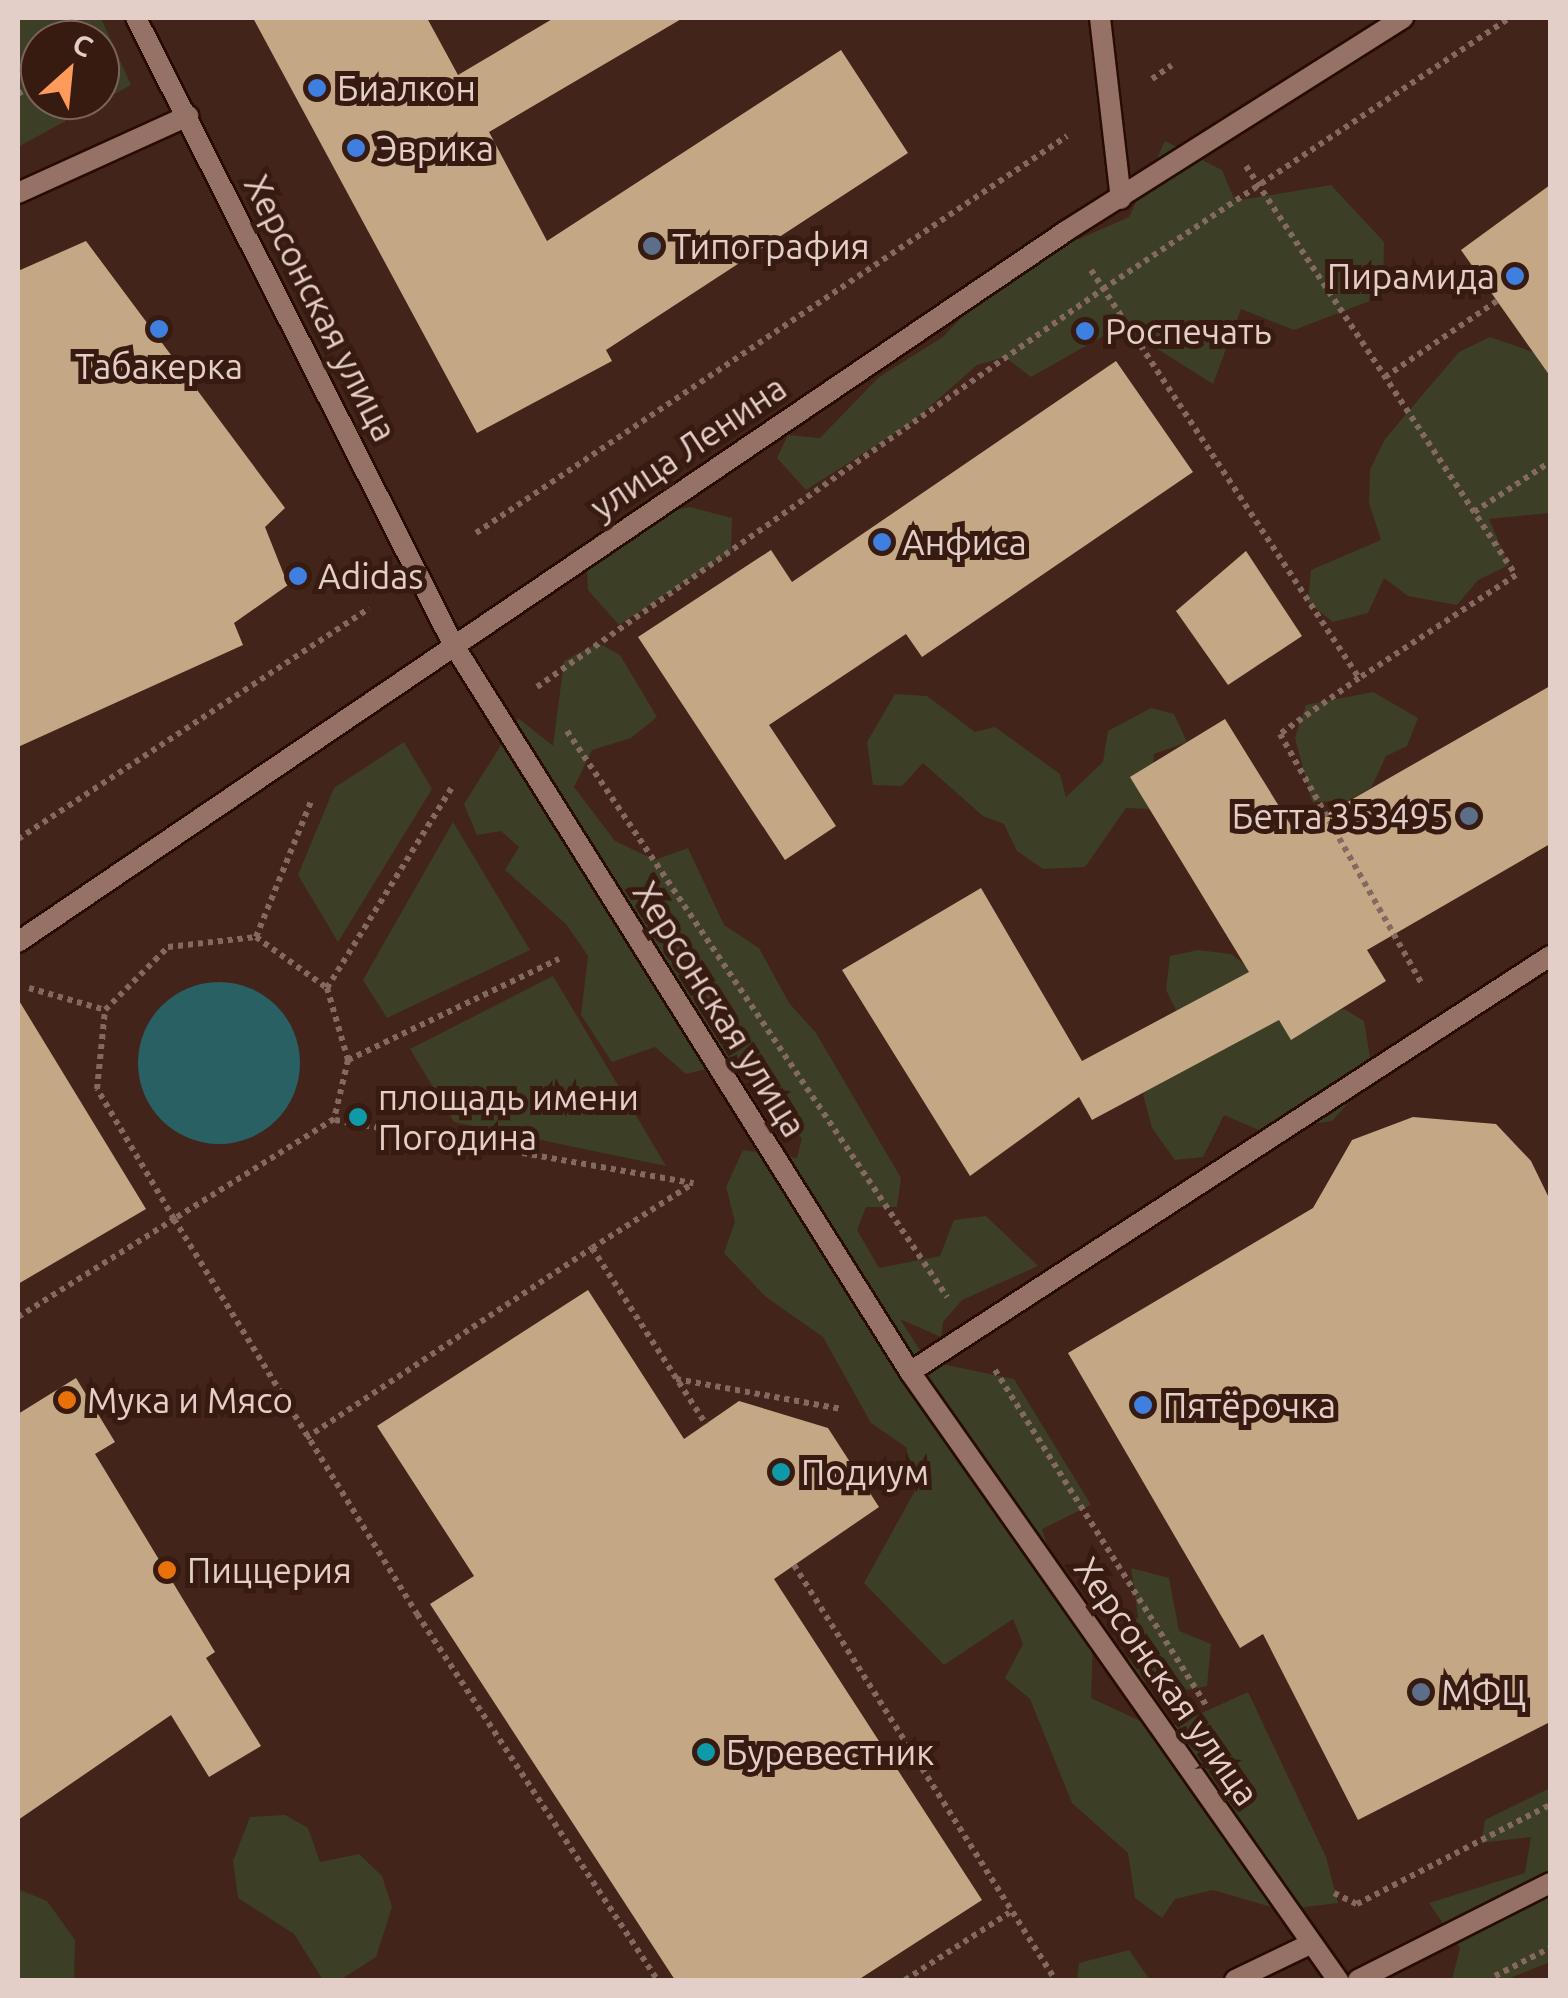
<!DOCTYPE html>
<html>
<head>
<meta charset="utf-8">
<style>
	body { margin:0 }
	#map { position:relative; width:1568px; height:1998px; overflow:hidden; background:#42241a; font-family:Ubuntu,sans-serif }
	div>[style] { position:absolute }
	.green>* { inset:0; background:#3c3f25 }
	.water>* { inset:0; background:#296064 }
	.round { border-radius:50% }
	.building>* { inset:0; background:#c4a885 }
	.path>* { height:6px; margin-top:-3px; transform-origin:0; background:repeating-linear-gradient(90deg,#836960 0 5px,transparent 0 10px) }
	.roads { filter:drop-shadow(2px 0 #270c04) drop-shadow(-2px 0 #270c04) drop-shadow(0 2px #270c04) drop-shadow(0 -2px #270c04) }
	.lane>* { height:20px; margin:-10px; padding:0 10px; transform-origin:10px; border-radius:10px; background:#967266 }
	.street>* { height:20px; margin:-10px; padding:0 10px; transform-origin:10px; border-radius:10px; background:#967266 }
	.dots>* { width:28px; height:28px; translate:-50% -50%; box-sizing:border-box; border:5px solid #371a10; border-radius:50% }
	span { translate:-50% -50%; white-space:nowrap; text-align:center; line-height:1.15; -webkit-text-stroke:10px #371a10; paint-order:stroke }
	.poi-label { font-size:35px; color:#e3cfc8 }
	.left { translate:0 -50%; text-align:left }
	.right { translate:-100% -50%; text-align:right }
	.street-label { font-size:35px; color:#e3cfc8 }
	.frame { position:absolute; inset:0; border:20px solid #e3cfc8; pointer-events:none }
	.north { position:absolute; left:20px; top:20px; width:100px; height:100px; box-sizing:border-box; background:#371a10; border:2px solid #7c625a; border-radius:50%; rotate:27deg; font-size:28px; font-weight:700; line-height:40px; text-align:center; color:#e3cfc8 }
	.north::after { content:''; display:block; margin:auto; width:35px; height:45px; background:#ff9b5a; clip-path:polygon(50% 0,100% 100%,50% 72%,0 100%) }
</style>
</head>
<body>
<div id="map">
	<div class="green">
		<div style="clip-path:polygon(evenodd,18px 18px,101px 18px,131px 85px,18px 147px,18px 18px,40px 40px,100px 40px,100px 100px,40px 100px,40px 40px)"></div>
		<div style="clip-path:polygon(1165px 141px,1222px 170px,1235px 201px,1331px 185px,1384px 242px,1383px 296px,1294px 330px,1241px 309px,1213px 384px,1121px 326px,1031px 377px,1005px 357px,977px 365px,911px 423px,806px 490px,777px 458px,788px 435px,820px 438px,879px 377px,943px 337px,1032px 243px,1079px 239px,1129px 217px)"></div>
		<div style="clip-path:polygon(1490px 337px,1550px 358px,1550px 513px,1489px 519px,1509px 565px,1478px 580px,1457px 605px,1408px 596px,1384px 578px,1368px 613px,1333px 622px,1308px 602px,1311px 570px,1381px 540px,1369px 503px,1370px 470px,1385px 439px,1459px 352px)"></div>
		<div style="clip-path:polygon(690px 507px,732px 518px,731px 552px,619px 625px,588px 590px,587px 570px,644px 517px)"></div>
		<div style="clip-path:polygon(598px 643px,620px 655px,657px 717px,631px 738px,592px 750px,574px 787px,615px 841px,655px 860px,688px 848px,724px 925px,759px 948px,789px 1003px,816px 1033px,901px 1178px,897px 1207px,866px 1207px,857px 1230px,879px 1268px,940px 1256px,954px 1220px,986px 1216px,1038px 1266px,962px 1300px,943px 1322px,941px 1337px,900px 1319px,927px 1361px,1014px 1379px,1091px 1505px,1042px 1529px,1056px 1574px,1094px 1609px,1091px 1698px,1162px 1731px,1248px 1692px,1326px 1857px,1338px 1903px,1281px 1910px,1213px 1890px,1175px 1899px,1162px 1918px,1135px 1898px,1128px 1853px,1072px 1803px,1030px 1699px,1005px 1678px,1023px 1644px,1013px 1619px,944px 1665px,864px 1583px,916px 1489px,906px 1447px,871px 1423px,823px 1337px,766px 1297px,724px 1253px,735px 1222px,726px 1187px,743px 1150px,797px 1158px,802px 1138px,761px 1105px,736px 1062px,686px 1074px,655px 1047px,612px 1062px,581px 1015px,588px 956px,566px 924px,505px 870px,519px 847px,501px 831px,477px 835px,464px 804px,518px 718px,553px 746px,564px 661px)"></div>
		<div style="clip-path:polygon(1373px 692px,1418px 718px,1407px 746px,1386px 756px,1371px 788px,1347px 801px,1312px 802px,1295px 738px,1306px 705px)"></div>
		<div style="clip-path:polygon(895px 694px,927px 696px,975px 732px,995px 727px,1060px 774px,1066px 797px,1103px 762px,1108px 731px,1151px 708px,1174px 714px,1187px 742px,1154px 754px,1151px 809px,1126px 808px,1085px 867px,1043px 869px,1017px 851px,1004px 824px,983px 816px,923px 763px,902px 786px,873px 785px,867px 742px)"></div>
		<div style="clip-path:polygon(404px 742px,432px 789px,338px 942px,298px 875px,334px 788px)"></div>
		<div style="clip-path:polygon(453px 822px,530px 950px,387px 1018px,363px 980px)"></div>
		<div style="clip-path:polygon(1198px 950px,1231px 954px,1315px 1020px,1344px 1009px,1364px 1021px,1373px 1075px,1332px 1121px,1261px 1131px,1224px 1115px,1203px 1157px,1175px 1160px,1152px 1128px,1143px 1094px,1167px 1070px,1177px 1012px,1166px 990px,1170px 956px)"></div>
		<div style="clip-path:polygon(553px 976px,666px 1166px,454px 1122px,410px 1049px)"></div>
		<div style="clip-path:polygon(1131px 1568px,1169px 1578px,1179px 1631px,1211px 1644px,1207px 1686px,1167px 1694px,1130px 1674px,1127px 1641px,1138px 1616px)"></div>
		<div style="clip-path:polygon(1550px 1788px,1550px 1962px,1505px 1980px,1452px 1980px,1460px 1948px,1429px 1903px,1525px 1873px,1531px 1837px,1481px 1843px,1485px 1820px)"></div>
		<div style="clip-path:polygon(285px 1815px,308px 1828px,320px 1862px,359px 1854px,382px 1876px,392px 1907px,376px 1957px,340px 1980px,323px 1980px,294px 1934px,238px 1898px,233px 1861px,250px 1817px)"></div>
		<div style="clip-path:polygon(18px 1889px,47px 1901px,75px 1940px,74px 1980px,18px 1980px)"></div>
		<div style="clip-path:polygon(1129px 1950px,1150px 1980px,1077px 1980px,1079px 1963px)"></div>
	</div>
	<div class="water">
		<div class="round" style="left:138px;top:982px;width:162px;height:162px"></div>
	</div>
	<div class="building">
		<div style="clip-path:polygon(253px 18px,427px 18px,458px 75px,554px 18px,683px 18px,489px 132px,547px 241px,841px 50px,908px 153px,606px 350px,612px 361px,477px 433px)"></div>
		<div style="clip-path:polygon(1550px 185px,1550px 376px,1461px 250px)"></div>
		<div style="clip-path:polygon(86px 241px,285px 508px,265px 527px,288px 585px,234px 623px,243px 645px,18px 747px,18px 271px)"></div>
		<div style="clip-path:polygon(1116px 361px,1193px 472px,922px 657px,906px 634px,769px 725px,836px 826px,785px 860px,638px 637px,771px 550px,792px 582px)"></div>
		<div style="clip-path:polygon(1246px 551px,1302px 636px,1228px 685px,1176px 611px)"></div>
		<div style="clip-path:polygon(1550px 686px,1550px 844px,1367px 950px,1386px 981px,1291px 1040px,1279px 1020px,1092px 1120px,1079px 1097px,970px 1176px,842px 970px,981px 888px,1082px 1061px,1249px 972px,1130px 777px,1225px 719px,1295px 832px)"></div>
		<div style="clip-path:polygon(18px 999px,146px 1209px,18px 1284px)"></div>
		<div style="clip-path:polygon(1413px 1117px,1496px 1124px,1531px 1161px,1550px 1200px,1550px 1722px,1358px 1820px,1263px 1634px,1240px 1648px,1068px 1353px,1313px 1208px,1352px 1140px)"></div>
		<div style="clip-path:polygon(588px 1290px,684px 1439px,739px 1401px,828px 1428px,879px 1507px,774px 1579px,982px 1900px,858px 1980px,675px 1980px,430px 1604px,474px 1576px,377px 1426px)"></div>
		<div style="clip-path:polygon(76px 1378px,115px 1442px,95px 1454px,215px 1652px,206px 1658px,261px 1746px,209px 1777px,171px 1715px,18px 1820px,18px 1414px)"></div>
	</div>
	<div class="path">
		<div style="left:1152px;top:79px;width:24px;rotate:-35deg"></div>
		<div style="left:18px;top:94px;width:25px;rotate:-29deg"></div>
		<div style="left:1246px;top:166px;width:490px;rotate:56.6deg"></div>
		<div style="left:1516px;top:575px;width:188px;rotate:146.7deg"></div>
		<div style="left:1091px;top:270px;width:488px;rotate:56.7deg"></div>
		<div style="left:1359px;top:678px;width:97px;rotate:144.7deg"></div>
		<div style="left:1280px;top:734px;width:288px;rotate:60.4deg"></div>
		<div style="left:1385px;top:377px;width:135px;rotate:-34.2deg"></div>
		<div style="left:1474px;top:512px;width:91px;rotate:-33.3deg"></div>
		<div style="left:476px;top:533px;width:712px;rotate:-33.89deg"></div>
		<div style="left:537px;top:687px;width:692px;rotate:-35.11deg"></div>
		<div style="left:1103px;top:289px;width:489px;rotate:-33.7deg"></div>
		<div style="left:567px;top:731px;width:682px;rotate:56.12deg"></div>
		<div style="left:18px;top:839px;width:420px;rotate:-33.3deg"></div>
		<div style="left:256px;top:937px;width:87px;rotate:35.7deg"></div>
		<div style="left:327px;top:988px;width:75px;rotate:73.7deg"></div>
		<div style="left:348px;top:1060px;width:61px;rotate:103.3deg"></div>
		<div style="left:334px;top:1119px;width:189px;rotate:148deg"></div>
		<div style="left:174px;top:1219px;width:151px;rotate:-120.6deg"></div>
		<div style="left:97px;top:1089px;width:79px;rotate:-84.2deg"></div>
		<div style="left:105px;top:1010px;width:89px;rotate:-45deg"></div>
		<div style="left:168px;top:947px;width:89px;rotate:-6.5deg"></div>
		<div style="left:256px;top:937px;width:149px;rotate:-67.9deg"></div>
		<div style="left:29px;top:988px;width:79px;rotate:16.1deg"></div>
		<div style="left:327px;top:988px;width:237px;rotate:-58.1deg"></div>
		<div style="left:348px;top:1060px;width:234px;rotate:-25.6deg"></div>
		<div style="left:335px;top:1120px;width:364px;rotate:10deg"></div>
		<div style="left:592px;top:1248px;width:119px;rotate:-32.6deg"></div>
		<div style="left:18px;top:1317px;width:184px;rotate:-32.1deg"></div>
		<div style="left:174px;top:1219px;width:464px;rotate:58.4deg"></div>
		<div style="left:417px;top:1614px;width:438px;rotate:56.7deg"></div>
		<div style="left:995px;top:1370px;width:398px;rotate:57.8deg"></div>
		<div style="left:676px;top:1379px;width:168px;rotate:10.3deg"></div>
		<div style="left:306px;top:1438px;width:343px;rotate:-33.6deg"></div>
		<div style="left:592px;top:1248px;width:210px;rotate:57.1deg"></div>
		<div style="left:794px;top:1565px;width:490px;rotate:57.8deg"></div>
		<div style="left:1334px;top:1893px;width:25px;rotate:26deg"></div>
		<div style="left:1357px;top:1904px;width:217px;rotate:-27.2deg"></div>
		<div style="left:1495px;top:1976px;width:62px;rotate:-27deg"></div>
		<div style="left:905px;top:1980px;width:124px;rotate:-32.8deg"></div>
	</div>
	<div class="roads">
		<div class="lane">
			<div style="left:18px;top:193px;width:187px;rotate:-24.4deg"></div>
			<div style="left:910px;top:1372px;width:763px;rotate:-33.02deg"></div>
		</div>
		<div class="street">
			<div style="left:136px;top:18px;width:702px;rotate:63.14deg"></div>
			<div style="left:453px;top:644px;width:860px;rotate:57.88deg"></div>
			<div style="left:910px;top:1372px;width:744px;rotate:54.86deg"></div>
			<div style="left:1100px;top:18px;width:182px;rotate:83.4deg"></div>
			<div style="left:18px;top:942px;width:1266px;rotate:-34.15deg"></div>
			<div style="left:1066px;top:231px;width:399px;rotate:-32.3deg"></div>
			<div style="left:1235px;top:1980px;width:85px;rotate:-25.7deg"></div>
			<div style="left:1358px;top:1980px;width:215px;rotate:-26.8deg"></div>
		</div>
	</div>
	<div class="dots">
		<div style="left:317px;top:88px;background:#3f7fe0"></div>
		<div style="left:356px;top:148px;background:#3f7fe0"></div>
		<div style="left:652px;top:246px;background:#5c6f8a"></div>
		<div style="left:1515px;top:276px;background:#3f7fe0"></div>
		<div style="left:159px;top:329px;background:#3f7fe0"></div>
		<div style="left:1085px;top:331px;background:#3f7fe0"></div>
		<div style="left:882px;top:542px;background:#3f7fe0"></div>
		<div style="left:298px;top:576px;background:#3f7fe0"></div>
		<div style="left:1469px;top:816px;background:#5c6f8a"></div>
		<div style="left:358px;top:1117px;background:#0f9aa8"></div>
		<div style="left:67px;top:1400px;background:#e8710a"></div>
		<div style="left:1143px;top:1405px;background:#3f7fe0"></div>
		<div style="left:781px;top:1472px;background:#0f9aa8"></div>
		<div style="left:167px;top:1570px;background:#e8710a"></div>
		<div style="left:1421px;top:1692px;background:#5c6f8a"></div>
		<div style="left:706px;top:1752px;background:#0f9aa8"></div>
	</div>
	<div class="poi-label">
		<span class="left" style="left:337px;top:88px">Биалкон</span>
		<span class="left" style="left:376px;top:148px">Эврика</span>
		<span class="left" style="left:672px;top:246px">Типография</span>
		<span class="right" style="left:1495px;top:276px">Пирамида</span>
		<span class="left" style="left:1105px;top:331px">Роспечать</span>
		<span style="left:159px;top:366px">Табакерка</span>
		<span class="left" style="left:902px;top:542px">Анфиса</span>
		<span class="left" style="left:318px;top:576px">Adidas</span>
		<span class="right" style="left:1449px;top:816px">Бетта 353495</span>
		<span class="left" style="left:378px;top:1117px">площадь имени<br>Погодина</span>
		<span class="left" style="left:87px;top:1400px">Мука и Мясо</span>
		<span class="left" style="left:1163px;top:1405px">Пятёрочка</span>
		<span class="left" style="left:801px;top:1472px">Подиум</span>
		<span class="left" style="left:187px;top:1570px">Пиццерия</span>
		<span class="left" style="left:1441px;top:1692px">МФЦ</span>
		<span class="left" style="left:726px;top:1752px">Буревестник</span>
	</div>
	<div class="street-label">
		<span style="left:321px;top:308px;rotate:63deg">Херсонская улица</span>
		<span style="left:688px;top:447px;rotate:-34deg">улица Ленина</span>
		<span style="left:720px;top:1009px;rotate:58deg">Херсонская улица</span>
		<span style="left:1167px;top:1681px;rotate:55deg">Херсонская улица</span>
	</div>
	<div class="frame"></div>
	<div class="north">С</div>
</div>
</body>
</html>
